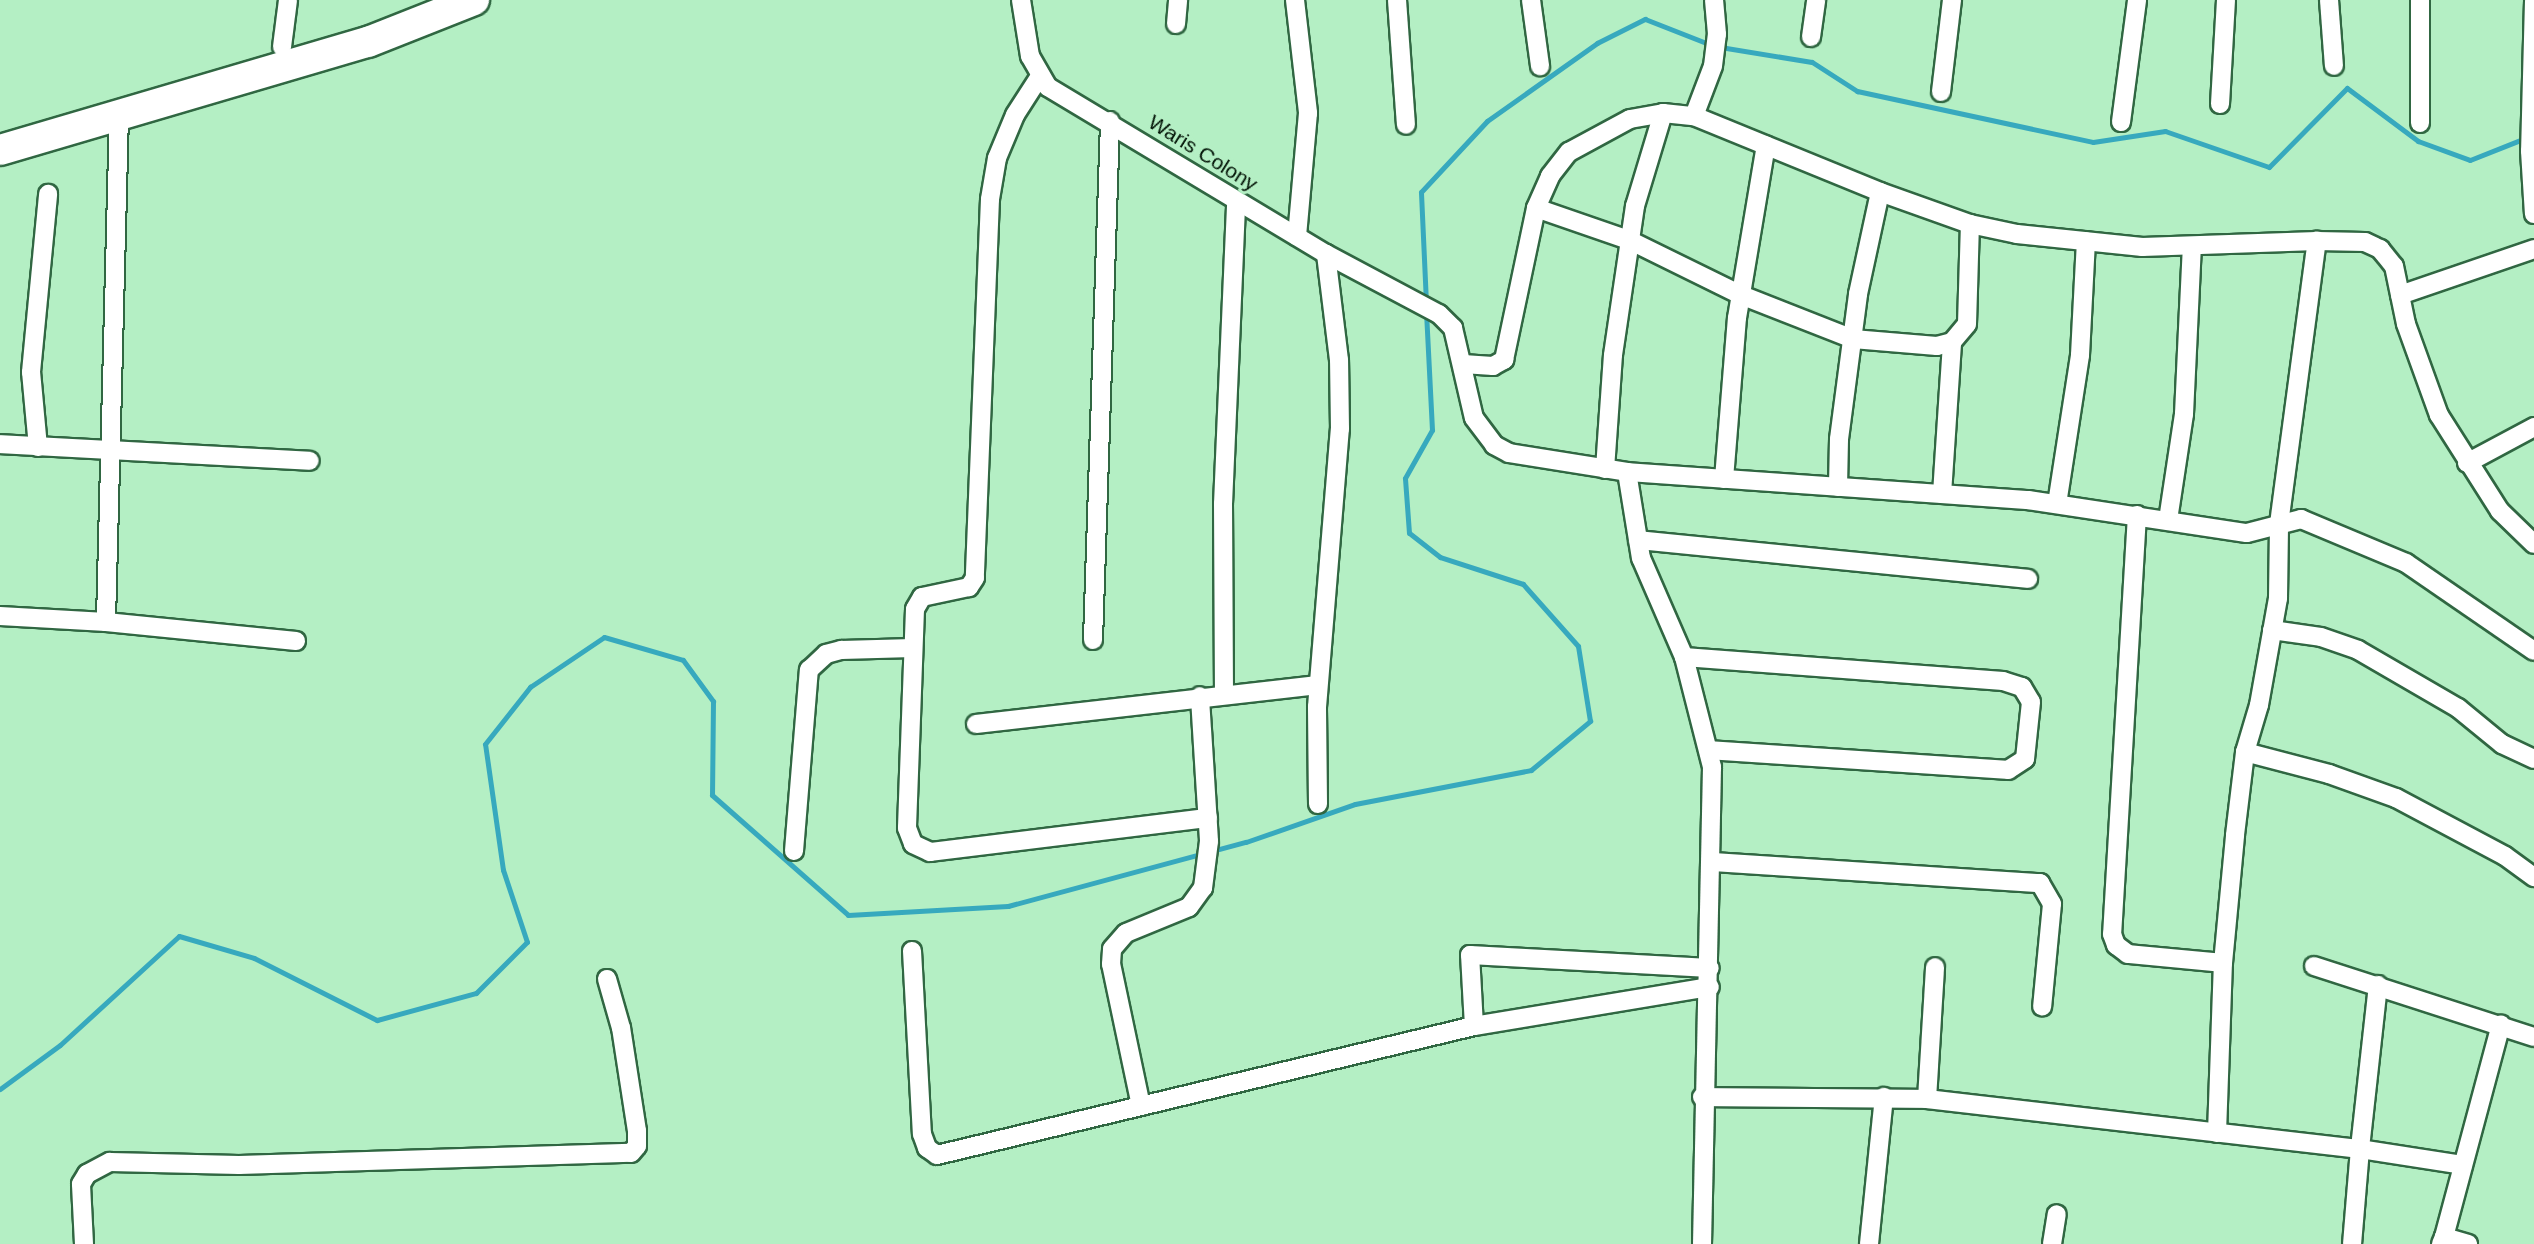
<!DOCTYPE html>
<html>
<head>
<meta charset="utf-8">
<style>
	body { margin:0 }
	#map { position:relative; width:2534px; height:1244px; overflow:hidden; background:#b4efc4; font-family:Arial,sans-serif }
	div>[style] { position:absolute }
	.stream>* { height:5px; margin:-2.5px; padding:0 2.5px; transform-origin:2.5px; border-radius:2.5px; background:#37a9be }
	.roads { filter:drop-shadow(2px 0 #306742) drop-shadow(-2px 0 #306742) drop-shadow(0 2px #306742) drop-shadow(0 -2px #306742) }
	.minor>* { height:18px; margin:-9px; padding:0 9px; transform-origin:9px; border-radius:9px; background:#fff }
	.trunk>* { height:30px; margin:-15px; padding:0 15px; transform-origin:15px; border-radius:15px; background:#fff }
	span { translate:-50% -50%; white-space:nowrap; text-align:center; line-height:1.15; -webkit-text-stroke:6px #b4efc4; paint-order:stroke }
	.street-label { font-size:21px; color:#001104 }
</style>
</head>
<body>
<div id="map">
	<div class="stream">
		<div style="left:1426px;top:303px;width:111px;rotate:-92.6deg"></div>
		<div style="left:1421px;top:192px;width:97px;rotate:-47.1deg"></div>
		<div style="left:1487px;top:121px;width:135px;rotate:-35.3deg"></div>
		<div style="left:1597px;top:43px;width:54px;rotate:-26.6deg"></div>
		<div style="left:1645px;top:19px;width:74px;rotate:21.4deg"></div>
		<div style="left:1714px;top:46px;width:99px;rotate:9.3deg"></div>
		<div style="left:1812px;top:62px;width:54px;rotate:32.8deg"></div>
		<div style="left:1857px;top:91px;width:241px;rotate:12.2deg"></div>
		<div style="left:2093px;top:142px;width:73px;rotate:-8.7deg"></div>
		<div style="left:2165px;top:131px;width:110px;rotate:19.1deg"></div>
		<div style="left:2269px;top:167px;width:111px;rotate:-45.4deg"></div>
		<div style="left:2347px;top:88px;width:89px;rotate:36.7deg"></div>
		<div style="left:2418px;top:141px;width:55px;rotate:20.1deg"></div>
		<div style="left:2470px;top:160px;width:62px;rotate:-21.6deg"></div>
		<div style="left:0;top:1089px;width:74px;rotate:-36.3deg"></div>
		<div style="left:60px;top:1045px;width:161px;rotate:-42.5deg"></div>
		<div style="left:179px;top:936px;width:78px;rotate:16.3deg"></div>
		<div style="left:254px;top:958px;width:138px;rotate:26.8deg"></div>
		<div style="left:377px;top:1020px;width:103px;rotate:-15.3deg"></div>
		<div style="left:476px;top:993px;width:72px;rotate:-45deg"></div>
		<div style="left:527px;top:942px;width:76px;rotate:-108.4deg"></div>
		<div style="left:503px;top:870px;width:127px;rotate:-98.1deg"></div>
		<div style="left:485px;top:744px;width:73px;rotate:-51.7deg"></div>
		<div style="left:530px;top:687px;width:89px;rotate:-34deg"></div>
		<div style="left:604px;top:637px;width:82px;rotate:16.2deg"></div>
		<div style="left:683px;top:660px;width:51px;rotate:53.8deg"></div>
		<div style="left:713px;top:701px;width:94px;rotate:90.6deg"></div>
		<div style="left:712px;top:795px;width:181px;rotate:41.4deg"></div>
		<div style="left:848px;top:915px;width:160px;rotate:-3.2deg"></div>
		<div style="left:1008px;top:906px;width:246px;rotate:-15.1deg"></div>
		<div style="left:1246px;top:842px;width:115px;rotate:-19.2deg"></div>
		<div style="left:1355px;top:804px;width:179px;rotate:-10.9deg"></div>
		<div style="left:1531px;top:770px;width:77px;rotate:-39.7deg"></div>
		<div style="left:1590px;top:721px;width:76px;rotate:-99.1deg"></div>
		<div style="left:1578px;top:646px;width:83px;rotate:-131.6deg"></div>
		<div style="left:1523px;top:584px;width:87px;rotate:-162deg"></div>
		<div style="left:1440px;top:557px;width:39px;rotate:-142deg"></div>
		<div style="left:1409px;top:533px;width:55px;rotate:-94.2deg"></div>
		<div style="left:1405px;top:478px;width:55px;rotate:-60.6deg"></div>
		<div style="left:1432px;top:430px;width:117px;rotate:-92.9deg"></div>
	</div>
	<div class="roads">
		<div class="minor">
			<div style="left:1021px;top:0;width:57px;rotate:80.9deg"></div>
			<div style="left:1030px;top:56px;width:36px;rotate:60deg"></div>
			<div style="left:1048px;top:87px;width:324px;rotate:31deg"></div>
			<div style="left:1326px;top:254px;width:128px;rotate:28deg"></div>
			<div style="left:1439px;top:314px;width:20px;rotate:45deg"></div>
			<div style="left:1453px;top:328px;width:92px;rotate:76.9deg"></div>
			<div style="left:1474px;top:418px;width:34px;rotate:53deg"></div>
			<div style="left:1494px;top:445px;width:17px;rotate:28deg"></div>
			<div style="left:1509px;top:453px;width:120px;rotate:9.1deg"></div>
			<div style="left:1627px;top:472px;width:402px;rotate:4deg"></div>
			<div style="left:2028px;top:500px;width:221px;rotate:8.6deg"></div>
			<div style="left:2247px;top:533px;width:56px;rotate:-14.5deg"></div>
			<div style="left:2301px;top:519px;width:114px;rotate:22.7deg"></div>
			<div style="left:2406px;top:563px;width:155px;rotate:34.5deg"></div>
			<div style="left:1295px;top:0;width:114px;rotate:83.4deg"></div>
			<div style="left:1308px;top:113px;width:124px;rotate:95.1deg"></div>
			<div style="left:1397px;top:0;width:125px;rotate:85.9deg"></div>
			<div style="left:1531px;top:0;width:67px;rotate:82.2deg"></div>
			<div style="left:2329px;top:0;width:66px;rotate:85.7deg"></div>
			<div style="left:2420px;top:0;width:123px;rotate:90deg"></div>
			<div style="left:2534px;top:1px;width:150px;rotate:91.5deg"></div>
			<div style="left:2530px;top:151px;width:63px;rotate:86.4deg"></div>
			<div style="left:1176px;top:24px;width:24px;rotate:-85deg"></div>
			<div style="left:1811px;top:37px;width:37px;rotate:-82deg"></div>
			<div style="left:282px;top:47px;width:47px;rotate:-82.7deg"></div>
			<div style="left:1040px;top:76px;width:46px;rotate:122.7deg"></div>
			<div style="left:1015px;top:115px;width:47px;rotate:112.7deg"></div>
			<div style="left:997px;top:158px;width:42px;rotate:99.7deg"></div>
			<div style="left:990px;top:199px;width:379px;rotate:92.3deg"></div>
			<div style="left:975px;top:578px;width:11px;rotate:124deg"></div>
			<div style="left:969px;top:587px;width:48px;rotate:168deg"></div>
			<div style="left:922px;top:597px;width:14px;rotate:120deg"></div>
			<div style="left:915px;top:609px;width:219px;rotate:92.1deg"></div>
			<div style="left:907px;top:828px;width:17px;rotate:69deg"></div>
			<div style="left:913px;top:844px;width:19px;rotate:25deg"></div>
			<div style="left:930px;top:852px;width:280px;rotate:-7deg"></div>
			<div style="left:1941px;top:92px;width:93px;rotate:-83.2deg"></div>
			<div style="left:2220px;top:104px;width:104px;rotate:-86.7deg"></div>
			<div style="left:119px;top:114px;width:508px;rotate:91.47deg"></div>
			<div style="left:106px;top:622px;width:191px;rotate:5.7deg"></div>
			<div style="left:1694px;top:116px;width:201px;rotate:22.2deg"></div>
			<div style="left:1880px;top:192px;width:96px;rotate:19.6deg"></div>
			<div style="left:1970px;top:224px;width:48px;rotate:12deg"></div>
			<div style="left:2017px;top:234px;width:126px;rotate:5.9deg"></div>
			<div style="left:2142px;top:247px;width:175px;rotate:-2deg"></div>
			<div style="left:2317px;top:241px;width:48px;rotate:1.2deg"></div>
			<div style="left:2365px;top:242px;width:17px;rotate:25deg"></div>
			<div style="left:2380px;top:249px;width:22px;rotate:51deg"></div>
			<div style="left:2394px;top:266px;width:59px;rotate:78.3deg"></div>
			<div style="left:2406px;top:324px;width:97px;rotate:70.1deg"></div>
			<div style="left:2439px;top:415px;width:114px;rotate:57.6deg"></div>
			<div style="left:2500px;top:511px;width:47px;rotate:44.1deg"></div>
			<div style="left:2121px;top:122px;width:123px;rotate:-82.5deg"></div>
			<div style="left:1536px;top:208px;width:98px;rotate:19deg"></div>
			<div style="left:1629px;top:240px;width:125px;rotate:26.2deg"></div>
			<div style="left:1741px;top:295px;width:120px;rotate:21.4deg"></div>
			<div style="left:1853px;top:339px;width:84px;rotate:4.8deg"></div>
			<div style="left:1937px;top:346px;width:16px;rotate:-15deg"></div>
			<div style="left:1952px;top:342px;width:23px;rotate:-50deg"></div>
			<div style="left:1967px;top:324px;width:100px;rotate:-88.3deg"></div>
			<div style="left:2400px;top:295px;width:142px;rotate:-18.9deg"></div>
			<div style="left:1463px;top:364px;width:30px;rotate:4deg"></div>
			<div style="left:1493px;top:366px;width:13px;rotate:-29deg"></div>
			<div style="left:1504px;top:360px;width:155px;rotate:-78.1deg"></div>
			<div style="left:1536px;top:208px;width:35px;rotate:-66deg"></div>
			<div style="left:1550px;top:176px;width:31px;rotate:-52deg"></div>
			<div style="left:1569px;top:152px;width:69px;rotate:-28.4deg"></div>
			<div style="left:1630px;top:119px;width:34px;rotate:-10deg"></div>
			<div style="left:1663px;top:113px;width:31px;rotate:6deg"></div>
			<div style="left:1694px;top:116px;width:53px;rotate:-69.2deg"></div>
			<div style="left:1713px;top:66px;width:32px;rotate:-83deg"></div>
			<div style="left:1717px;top:34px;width:34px;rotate:-95deg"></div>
			<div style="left:0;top:444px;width:310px;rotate:3.1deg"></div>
			<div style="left:38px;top:447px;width:75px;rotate:-95.3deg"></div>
			<div style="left:31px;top:372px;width:179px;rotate:-84.5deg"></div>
			<div style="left:2467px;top:463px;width:76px;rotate:-28.2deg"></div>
			<div style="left:1605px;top:469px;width:114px;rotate:-86deg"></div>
			<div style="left:1613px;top:355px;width:151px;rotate:-81.6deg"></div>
			<div style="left:1635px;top:206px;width:97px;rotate:-73.2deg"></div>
			<div style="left:1627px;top:472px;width:87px;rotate:80.8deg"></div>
			<div style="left:1641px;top:558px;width:108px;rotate:66.5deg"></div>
			<div style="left:1684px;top:657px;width:114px;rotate:75.7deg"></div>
			<div style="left:1712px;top:767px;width:477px;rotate:91.2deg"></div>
			<div style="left:1724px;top:479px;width:162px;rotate:-85.4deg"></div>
			<div style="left:1737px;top:318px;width:175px;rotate:-80.5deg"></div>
			<div style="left:1838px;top:487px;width:48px;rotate:-88.8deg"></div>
			<div style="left:1839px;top:439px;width:146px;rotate:-82.5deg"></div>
			<div style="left:1858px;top:294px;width:104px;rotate:-77.8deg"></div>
			<div style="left:1942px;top:494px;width:152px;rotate:-86.2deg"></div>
			<div style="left:2057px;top:504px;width:151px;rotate:-81.2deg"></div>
			<div style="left:2080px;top:355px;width:114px;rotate:-87deg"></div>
			<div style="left:2137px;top:515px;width:420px;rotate:93.4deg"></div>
			<div style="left:2112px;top:934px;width:12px;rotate:70deg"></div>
			<div style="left:2116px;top:945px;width:15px;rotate:37deg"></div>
			<div style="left:2128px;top:954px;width:95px;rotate:5.4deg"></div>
			<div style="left:2168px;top:520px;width:107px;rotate:-81.4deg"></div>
			<div style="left:2184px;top:414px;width:168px;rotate:-87.3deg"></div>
			<div style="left:1638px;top:540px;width:392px;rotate:5.7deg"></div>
			<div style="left:0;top:616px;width:106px;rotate:3.2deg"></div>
			<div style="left:2272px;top:630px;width:49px;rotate:8.1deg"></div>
			<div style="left:2321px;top:637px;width:39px;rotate:19deg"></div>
			<div style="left:2358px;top:650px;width:116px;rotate:30.1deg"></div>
			<div style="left:2458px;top:708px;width:57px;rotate:39.3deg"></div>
			<div style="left:2502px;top:744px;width:35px;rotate:25deg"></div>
			<div style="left:1093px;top:640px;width:519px;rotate:-88.12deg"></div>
			<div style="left:1684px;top:657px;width:320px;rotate:4.3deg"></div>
			<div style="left:2003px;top:681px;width:20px;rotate:18deg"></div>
			<div style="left:2022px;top:687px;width:17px;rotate:59deg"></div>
			<div style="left:2031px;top:702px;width:57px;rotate:96deg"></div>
			<div style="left:2025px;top:759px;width:20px;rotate:147deg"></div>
			<div style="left:2008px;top:770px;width:300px;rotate:-176.2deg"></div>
			<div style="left:1224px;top:694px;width:190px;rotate:-90.3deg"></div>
			<div style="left:1223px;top:504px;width:303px;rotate:-87.5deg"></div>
			<div style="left:976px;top:724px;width:344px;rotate:-6.5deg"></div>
			<div style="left:2245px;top:752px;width:87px;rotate:14.7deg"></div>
			<div style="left:2329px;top:774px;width:71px;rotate:19.7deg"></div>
			<div style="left:2396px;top:798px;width:123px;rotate:28deg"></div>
			<div style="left:2505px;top:856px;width:36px;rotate:36deg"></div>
			<div style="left:1318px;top:804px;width:97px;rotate:-90.6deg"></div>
			<div style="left:1317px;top:707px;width:279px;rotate:-85.3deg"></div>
			<div style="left:1340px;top:429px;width:69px;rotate:-90.8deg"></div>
			<div style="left:1339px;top:360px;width:107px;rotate:-97deg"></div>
			<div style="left:794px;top:851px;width:182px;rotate:-85.3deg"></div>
			<div style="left:809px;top:670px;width:23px;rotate:-43deg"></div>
			<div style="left:826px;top:654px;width:16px;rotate:-15deg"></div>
			<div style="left:841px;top:650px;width:72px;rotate:-1.6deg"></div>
			<div style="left:1713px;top:862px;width:328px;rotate:3.7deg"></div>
			<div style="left:2040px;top:883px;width:24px;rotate:60deg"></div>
			<div style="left:2052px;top:904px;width:103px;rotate:95.5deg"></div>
			<div style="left:912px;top:951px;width:183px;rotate:86.9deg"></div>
			<div style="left:922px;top:1134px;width:15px;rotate:70deg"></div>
			<div style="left:927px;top:1148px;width:12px;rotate:35deg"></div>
			<div style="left:937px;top:1155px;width:552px;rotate:-13.51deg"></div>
			<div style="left:1474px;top:1026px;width:239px;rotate:-9.4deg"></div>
			<div style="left:2314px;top:966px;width:231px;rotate:17.9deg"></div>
			<div style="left:2378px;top:985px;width:165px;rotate:96.3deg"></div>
			<div style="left:2360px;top:1149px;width:104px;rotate:8.8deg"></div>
			<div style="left:1474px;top:1026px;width:71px;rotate:-93.2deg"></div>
			<div style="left:1470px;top:955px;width:240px;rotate:3.1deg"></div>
			<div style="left:1702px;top:1097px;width:225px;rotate:0.5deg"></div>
			<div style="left:1927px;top:1099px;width:436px;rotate:6.6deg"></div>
			<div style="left:2360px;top:1149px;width:95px;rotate:94.8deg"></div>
			<div style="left:1927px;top:1099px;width:132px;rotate:-86.5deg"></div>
			<div style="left:1141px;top:1106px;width:145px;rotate:-101.9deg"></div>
			<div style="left:1111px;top:964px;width:15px;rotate:-86deg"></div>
			<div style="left:1112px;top:949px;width:21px;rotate:-49deg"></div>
			<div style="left:1126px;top:933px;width:68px;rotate:-22.4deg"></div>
			<div style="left:1189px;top:907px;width:24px;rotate:-54deg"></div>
			<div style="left:1203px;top:888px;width:47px;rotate:-82.7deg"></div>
			<div style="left:1209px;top:841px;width:145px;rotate:-93.6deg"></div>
			<div style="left:2217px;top:1133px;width:170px;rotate:-88deg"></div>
			<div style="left:2223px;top:963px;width:129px;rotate:-84.6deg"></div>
			<div style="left:2235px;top:835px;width:84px;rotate:-83.1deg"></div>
			<div style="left:2245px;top:752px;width:49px;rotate:-73.4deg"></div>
			<div style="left:2259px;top:705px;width:109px;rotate:-79.9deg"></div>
			<div style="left:2278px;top:598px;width:74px;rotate:-89.2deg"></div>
			<div style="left:2279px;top:524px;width:286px;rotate:-82.4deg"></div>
			<div style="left:2444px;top:1237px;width:220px;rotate:-75deg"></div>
			<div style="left:84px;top:1244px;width:60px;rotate:-92.9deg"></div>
			<div style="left:81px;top:1184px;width:12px;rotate:-59deg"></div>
			<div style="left:87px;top:1174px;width:26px;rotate:-28deg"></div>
			<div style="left:110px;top:1162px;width:129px;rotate:1.3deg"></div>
			<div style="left:239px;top:1165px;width:392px;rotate:-1.8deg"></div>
			<div style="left:631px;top:1153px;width:9px;rotate:-49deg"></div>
			<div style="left:637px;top:1146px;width:15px;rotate:-90deg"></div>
			<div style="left:637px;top:1131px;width:104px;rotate:-98.8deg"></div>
			<div style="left:621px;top:1028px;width:51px;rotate:-105.9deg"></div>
			<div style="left:1869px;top:1244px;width:148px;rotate:-84.2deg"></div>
			<div style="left:2052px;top:1244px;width:30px;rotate:-81deg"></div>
			<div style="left:2441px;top:1244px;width:8px;rotate:-67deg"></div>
			<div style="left:2444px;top:1237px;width:25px;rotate:16deg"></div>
		</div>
		<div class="trunk">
			<div style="left:0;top:150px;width:384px;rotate:-16.4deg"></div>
			<div style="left:368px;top:42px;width:114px;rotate:-21.6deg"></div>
		</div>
	</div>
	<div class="street-label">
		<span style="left:1203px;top:153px;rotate:32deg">Waris Colony</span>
	</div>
</div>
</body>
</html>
